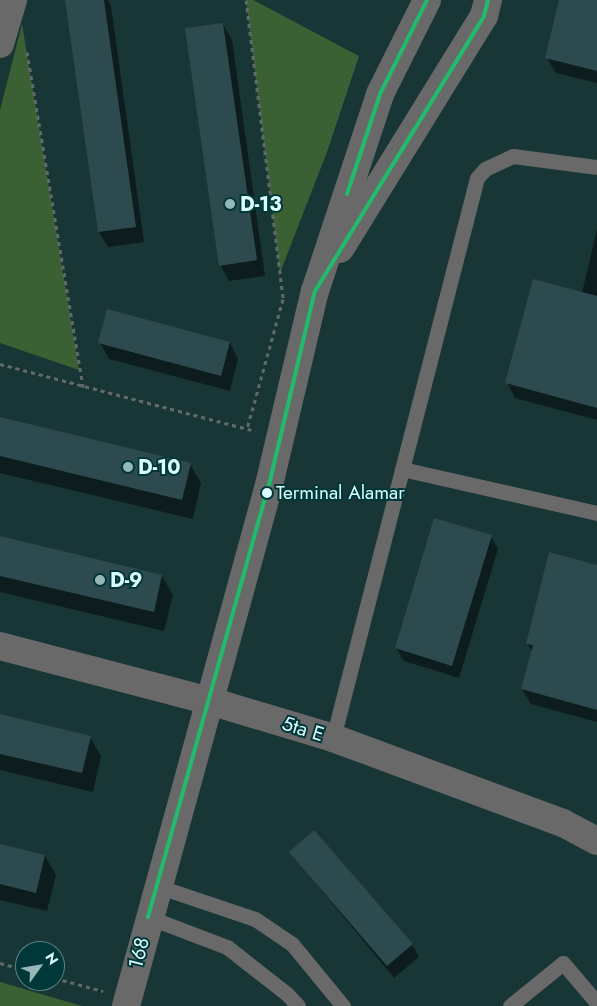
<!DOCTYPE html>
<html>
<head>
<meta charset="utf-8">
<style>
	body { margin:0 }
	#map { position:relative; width:597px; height:1006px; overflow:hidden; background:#193637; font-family:Jost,sans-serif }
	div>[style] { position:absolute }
	.green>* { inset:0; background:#3a6033 }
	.shadow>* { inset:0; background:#0007 }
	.building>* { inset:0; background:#2d4a4f }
	.path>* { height:3px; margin-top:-1.5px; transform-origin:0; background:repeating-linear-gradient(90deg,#62696a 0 4px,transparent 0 8px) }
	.service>* { height:15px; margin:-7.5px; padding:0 7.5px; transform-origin:7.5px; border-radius:7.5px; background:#696969 }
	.minor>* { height:28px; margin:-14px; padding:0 14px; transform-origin:14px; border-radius:14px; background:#696969 }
	.tertiary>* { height:28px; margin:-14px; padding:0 14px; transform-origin:14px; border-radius:14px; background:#696969 }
	.bus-1>* { height:4px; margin:-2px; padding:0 2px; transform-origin:2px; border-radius:2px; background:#20bc6c }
	.dots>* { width:14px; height:14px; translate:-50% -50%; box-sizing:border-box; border:2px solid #00383a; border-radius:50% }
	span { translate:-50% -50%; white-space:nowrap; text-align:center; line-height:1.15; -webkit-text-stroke:4px #00383a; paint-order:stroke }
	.bus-label { font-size:19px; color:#dafdfe }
	.left { translate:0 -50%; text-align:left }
	.poi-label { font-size:20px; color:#dafdfe; font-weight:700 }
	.street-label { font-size:20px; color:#dafdfe }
	.north { position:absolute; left:15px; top:941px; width:50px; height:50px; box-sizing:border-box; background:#00383a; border:1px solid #578788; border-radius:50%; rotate:58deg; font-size:14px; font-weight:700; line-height:20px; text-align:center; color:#dafdfe }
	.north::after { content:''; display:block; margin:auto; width:18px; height:22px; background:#96b7b8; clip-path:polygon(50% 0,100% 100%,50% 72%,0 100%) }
</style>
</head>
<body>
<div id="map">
	<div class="green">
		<div style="clip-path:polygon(246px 0,253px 0,359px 56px,327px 152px,280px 273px)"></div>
		<div style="clip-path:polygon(22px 24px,79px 370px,0 343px,0 110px)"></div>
		<div style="clip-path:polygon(0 982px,82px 1006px,0 1006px)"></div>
	</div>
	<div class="shadow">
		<div style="clip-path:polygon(66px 0,108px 0,111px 6px,144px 242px,108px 247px,99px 232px)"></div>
		<div style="clip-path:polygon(561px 0,597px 0,597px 83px,556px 73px,547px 58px)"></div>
		<div style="clip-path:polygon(223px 24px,232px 40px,265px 276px,229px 281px,220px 265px)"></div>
		<div style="clip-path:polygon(597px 229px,597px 420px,515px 398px,507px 382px,582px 293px)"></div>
		<div style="clip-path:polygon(100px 343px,230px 343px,238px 359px,230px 391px,109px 359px)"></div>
		<div style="clip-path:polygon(0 418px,190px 464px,201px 483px,193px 519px,0 473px)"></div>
		<div style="clip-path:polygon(0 537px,162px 576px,173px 595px,164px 631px,0 592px)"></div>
		<div style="clip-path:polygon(491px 537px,498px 549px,459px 678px,404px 661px,396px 648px)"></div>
		<div style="clip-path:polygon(597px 566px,597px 722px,531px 704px,522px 689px,532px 652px,527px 643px)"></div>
		<div style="clip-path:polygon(0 715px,90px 737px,101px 756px,93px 792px,0 770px)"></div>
		<div style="clip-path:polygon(0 845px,45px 856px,56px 875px,47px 911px,0 900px)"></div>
		<div style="clip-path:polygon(290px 852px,412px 944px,419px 957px,394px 978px)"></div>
	</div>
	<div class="building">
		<div style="clip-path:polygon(65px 0,104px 0,136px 227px,98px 232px)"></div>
		<div style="clip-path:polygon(559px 0,597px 0,597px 71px,545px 58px)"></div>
		<div style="clip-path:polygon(223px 23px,257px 260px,219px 266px,185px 28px)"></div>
		<div style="clip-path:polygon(533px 279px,597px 296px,597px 408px,505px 383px)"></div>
		<div style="clip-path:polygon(107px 309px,230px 342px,221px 376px,98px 343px)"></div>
		<div style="clip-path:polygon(0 417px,191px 463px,182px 500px,0 456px)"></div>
		<div style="clip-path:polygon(434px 518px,492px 535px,452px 666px,395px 648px)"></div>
		<div style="clip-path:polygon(0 536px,162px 575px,154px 612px,0 576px)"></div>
		<div style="clip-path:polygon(549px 552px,597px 565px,597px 710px,521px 689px,533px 645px,526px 644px)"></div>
		<div style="clip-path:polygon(0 714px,91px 736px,82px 773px,0 754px)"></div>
		<div style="clip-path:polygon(314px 830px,413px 944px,387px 966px,289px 852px)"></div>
		<div style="clip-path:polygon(0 844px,45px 855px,36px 893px,0 884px)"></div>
	</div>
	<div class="path">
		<div style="left:246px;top:0;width:301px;rotate:82.9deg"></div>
		<div style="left:283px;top:299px;width:135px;rotate:105.5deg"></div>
		<div style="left:27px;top:52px;width:340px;rotate:80.5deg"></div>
		<div style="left:0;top:364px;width:264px;rotate:14.7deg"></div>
		<div style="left:0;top:963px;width:26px;rotate:16deg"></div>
		<div style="left:55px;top:978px;width:50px;rotate:15.2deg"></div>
	</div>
	<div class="service">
		<div style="left:402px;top:469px;width:200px;rotate:12.7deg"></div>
		<div style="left:333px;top:738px;width:578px;rotate:-75.58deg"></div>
		<div style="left:477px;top:178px;width:12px;rotate:-48deg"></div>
		<div style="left:485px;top:169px;width:31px;rotate:-25deg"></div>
		<div style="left:513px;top:156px;width:85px;rotate:7.5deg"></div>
		<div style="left:157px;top:886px;width:103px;rotate:18.6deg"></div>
		<div style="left:255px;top:919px;width:45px;rotate:34deg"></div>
		<div style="left:292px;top:944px;width:80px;rotate:50.6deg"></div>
		<div style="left:148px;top:917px;width:85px;rotate:20.8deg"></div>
		<div style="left:227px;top:947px;width:76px;rotate:38.1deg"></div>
		<div style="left:287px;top:994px;width:16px;rotate:47deg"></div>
		<div style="left:510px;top:1006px;width:68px;rotate:-39.1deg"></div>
		<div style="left:563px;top:963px;width:52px;rotate:49.6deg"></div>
	</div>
	<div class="minor">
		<div style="left:0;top:44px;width:46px;rotate:-73.5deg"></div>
	</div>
	<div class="tertiary">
		<div style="left:340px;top:249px;width:274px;rotate:-58.3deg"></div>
		<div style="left:484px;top:16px;width:16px;rotate:-76deg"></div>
		<div style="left:0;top:646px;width:217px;rotate:14.7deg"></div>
		<div style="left:210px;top:701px;width:128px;rotate:16.7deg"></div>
		<div style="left:333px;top:738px;width:245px;rotate:20.3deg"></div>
		<div style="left:563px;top:823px;width:38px;rotate:28deg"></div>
		<div style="left:126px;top:1006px;width:540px;rotate:-74.65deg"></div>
		<div style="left:269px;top:485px;width:199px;rotate:-76.7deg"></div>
		<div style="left:315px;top:291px;width:207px;rotate:-71.7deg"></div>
		<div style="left:380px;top:94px;width:105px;rotate:-63.4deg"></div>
	</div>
	<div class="bus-1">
		<div style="left:347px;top:194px;width:105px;rotate:-71.7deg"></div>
		<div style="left:380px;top:94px;width:105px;rotate:-63.4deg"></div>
		<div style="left:148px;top:917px;width:449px;rotate:-74.4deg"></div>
		<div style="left:269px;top:485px;width:199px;rotate:-76.7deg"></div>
		<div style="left:315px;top:291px;width:323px;rotate:-58.4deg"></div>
		<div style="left:484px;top:16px;width:16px;rotate:-76deg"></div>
	</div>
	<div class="dots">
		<div style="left:230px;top:204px;background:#96b7b8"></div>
		<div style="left:128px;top:467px;background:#96b7b8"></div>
		<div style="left:267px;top:493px;background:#dafdfe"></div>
		<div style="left:100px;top:580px;background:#96b7b8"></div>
	</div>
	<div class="bus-label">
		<span class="left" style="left:276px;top:493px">Terminal Alamar</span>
	</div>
	<div class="poi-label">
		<span class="left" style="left:240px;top:204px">D-13</span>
		<span class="left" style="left:138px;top:467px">D-10</span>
		<span class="left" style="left:110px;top:580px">D-9</span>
	</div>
	<div class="street-label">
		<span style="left:303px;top:729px;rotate:17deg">5ta E</span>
		<span style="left:139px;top:953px;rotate:-76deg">168</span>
	</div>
	<div class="north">N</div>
</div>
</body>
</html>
